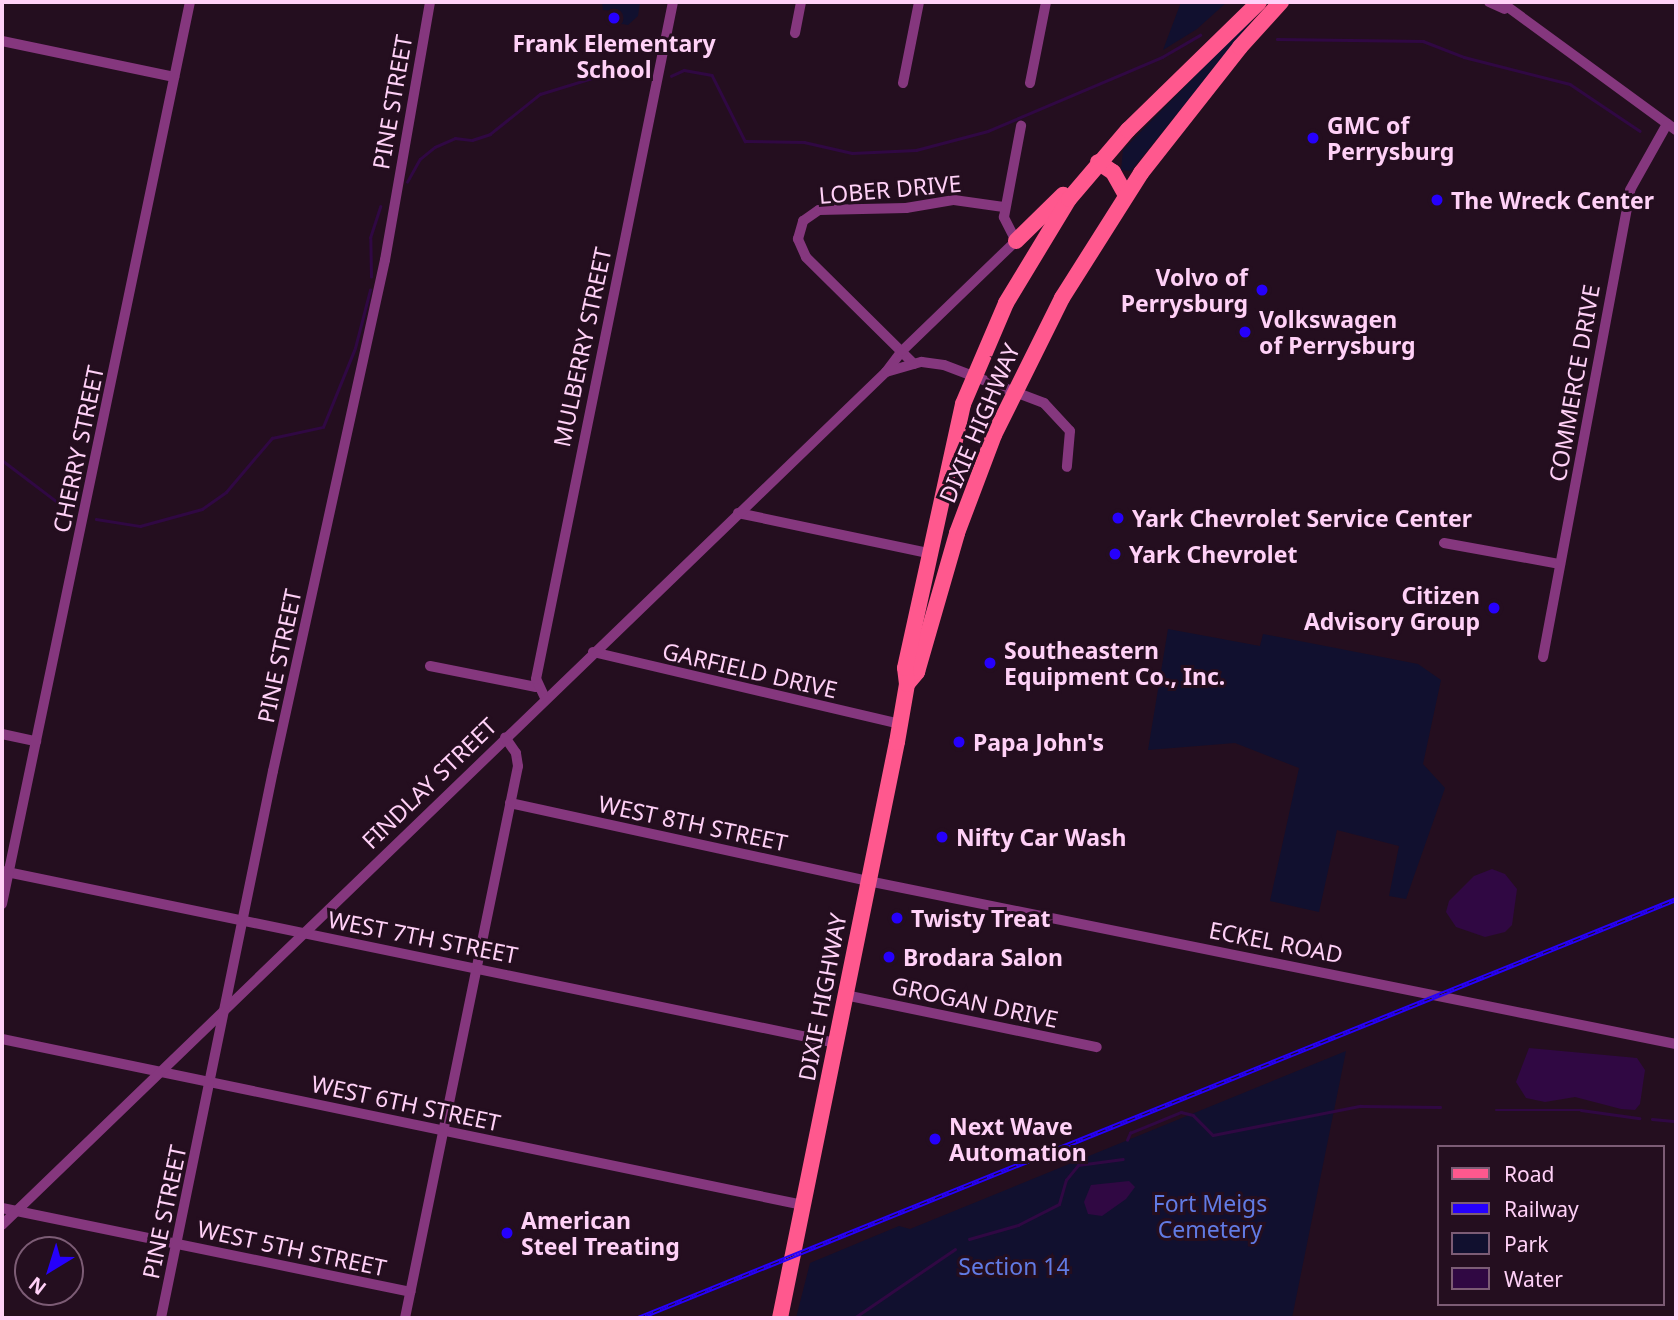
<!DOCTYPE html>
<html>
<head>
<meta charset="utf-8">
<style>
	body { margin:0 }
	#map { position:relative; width:1678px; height:1320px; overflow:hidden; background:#240e1f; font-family:"Noto Sans",sans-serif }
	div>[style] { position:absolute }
	.green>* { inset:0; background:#11102f }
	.water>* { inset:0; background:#300843 }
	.stream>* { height:2.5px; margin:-1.25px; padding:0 1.25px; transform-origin:1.25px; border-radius:1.25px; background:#300843 }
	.street>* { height:10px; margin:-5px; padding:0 5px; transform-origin:5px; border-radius:5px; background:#85377e }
	.primary>* { height:16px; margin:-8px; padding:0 8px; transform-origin:8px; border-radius:8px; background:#ff588e }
	.rail>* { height:5px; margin-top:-2.5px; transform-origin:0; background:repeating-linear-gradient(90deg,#240e1f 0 8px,#2600fc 0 16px); box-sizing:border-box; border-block:2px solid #2600fc }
	.dots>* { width:19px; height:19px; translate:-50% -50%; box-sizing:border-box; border:4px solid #240e1f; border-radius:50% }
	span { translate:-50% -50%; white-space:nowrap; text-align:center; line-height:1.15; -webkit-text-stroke:6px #240e1f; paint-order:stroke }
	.poi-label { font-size:23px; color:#ffd1f7; font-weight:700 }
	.left { translate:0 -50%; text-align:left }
	.right { translate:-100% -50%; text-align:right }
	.street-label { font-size:23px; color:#ffd1f7 }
	.park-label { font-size:23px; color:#617be4 }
	.frame { position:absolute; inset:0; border:4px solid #ffd1f7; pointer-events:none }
	.legend { position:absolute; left:1437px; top:1145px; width:228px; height:161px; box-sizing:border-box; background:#240e1f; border:2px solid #7c5c75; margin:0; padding:9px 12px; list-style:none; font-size:21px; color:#ffd1f7 }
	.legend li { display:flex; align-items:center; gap:14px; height:35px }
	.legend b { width:35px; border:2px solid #7c5c75 }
	.north { position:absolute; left:14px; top:1236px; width:70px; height:70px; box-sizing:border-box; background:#240e1f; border:2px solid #7c5c75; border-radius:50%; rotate:218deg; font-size:19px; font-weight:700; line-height:28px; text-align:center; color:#ffd1f7 }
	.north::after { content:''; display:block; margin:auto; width:24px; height:32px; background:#2600fc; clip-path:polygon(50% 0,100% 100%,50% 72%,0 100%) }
</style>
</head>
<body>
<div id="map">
	<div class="green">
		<div style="clip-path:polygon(602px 2px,640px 2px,638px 16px,628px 25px,610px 22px,612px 11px,603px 10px)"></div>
		<div style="clip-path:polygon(1181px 2px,1227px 2px,1197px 29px,1163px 50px)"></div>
		<div style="clip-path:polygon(1267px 2px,1131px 171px,1121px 170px,1123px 150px)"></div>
		<div style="clip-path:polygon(1168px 629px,1260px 646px,1263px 634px,1418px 664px,1441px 680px,1423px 764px,1445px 788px,1406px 899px,1389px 896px,1399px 846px,1337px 830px,1319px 912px,1270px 901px,1299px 768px,1235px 743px,1148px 750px)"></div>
		<div style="clip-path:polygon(1346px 1051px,1292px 1318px,796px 1318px,810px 1263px,899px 1226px,910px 1229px)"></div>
	</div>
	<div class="water">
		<div style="clip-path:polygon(1492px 869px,1505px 874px,1517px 889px,1512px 925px,1505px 932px,1485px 937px,1456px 927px,1446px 912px,1449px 901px,1474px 876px)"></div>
		<div style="clip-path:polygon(1529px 1048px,1637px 1058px,1645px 1070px,1640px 1104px,1635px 1110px,1621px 1109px,1575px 1097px,1545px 1102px,1526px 1098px,1516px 1082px)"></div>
		<div style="clip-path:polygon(1129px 1181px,1135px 1187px,1126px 1199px,1102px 1216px,1088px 1214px,1084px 1202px,1091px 1185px)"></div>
	</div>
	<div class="stream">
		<div style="left:1277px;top:39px;width:146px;rotate:0.8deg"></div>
		<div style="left:1423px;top:41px;width:44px;rotate:21.3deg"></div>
		<div style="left:1464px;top:57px;width:109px;rotate:14.3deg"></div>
		<div style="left:1570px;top:84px;width:84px;rotate:33.9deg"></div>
		<div style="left:671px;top:76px;width:14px;rotate:-25deg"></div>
		<div style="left:684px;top:70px;width:28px;rotate:10deg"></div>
		<div style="left:712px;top:75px;width:74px;rotate:63.4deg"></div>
		<div style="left:745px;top:141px;width:59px;rotate:1deg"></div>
		<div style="left:804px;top:142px;width:49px;rotate:12.9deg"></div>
		<div style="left:852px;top:153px;width:64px;rotate:-2.7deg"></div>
		<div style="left:916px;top:150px;width:74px;rotate:-14.8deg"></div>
		<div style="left:988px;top:131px;width:189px;rotate:-23deg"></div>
		<div style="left:1162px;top:57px;width:44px;rotate:-30.1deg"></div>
		<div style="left:407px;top:182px;width:26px;rotate:-61deg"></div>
		<div style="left:420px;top:159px;width:19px;rotate:-39deg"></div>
		<div style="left:435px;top:147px;width:22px;rotate:-24deg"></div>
		<div style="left:455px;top:138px;width:17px;rotate:7deg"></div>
		<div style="left:472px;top:140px;width:19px;rotate:-18deg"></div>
		<div style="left:490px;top:134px;width:64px;rotate:-38.7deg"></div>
		<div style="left:540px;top:94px;width:75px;rotate:-17deg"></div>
		<div style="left:612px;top:72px;width:29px;rotate:2deg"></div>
		<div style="left:371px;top:277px;width:39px;rotate:-91deg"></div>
		<div style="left:370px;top:238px;width:33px;rotate:-72deg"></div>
		<div style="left:2px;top:460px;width:78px;rotate:37.2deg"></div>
		<div style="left:96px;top:519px;width:45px;rotate:9deg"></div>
		<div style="left:140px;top:526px;width:64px;rotate:-15.3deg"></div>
		<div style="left:202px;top:509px;width:29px;rotate:-35deg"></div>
		<div style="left:226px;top:492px;width:71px;rotate:-49.6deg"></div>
		<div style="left:272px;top:438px;width:52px;rotate:-12.2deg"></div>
		<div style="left:323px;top:427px;width:85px;rotate:-67.9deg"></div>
		<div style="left:355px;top:348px;width:60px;rotate:-75.5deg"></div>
		<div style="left:1496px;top:1110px;width:85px"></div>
		<div style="left:1581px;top:1110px;width:59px;rotate:7.9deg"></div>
		<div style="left:1652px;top:1119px;width:24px;rotate:5deg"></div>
		<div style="left:1127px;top:1140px;width:8px;rotate:-67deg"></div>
		<div style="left:1130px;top:1133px;width:55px;rotate:-22.4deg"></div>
		<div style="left:1181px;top:1112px;width:12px;rotate:14deg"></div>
		<div style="left:1193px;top:1115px;width:28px;rotate:45deg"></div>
		<div style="left:1213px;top:1135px;width:150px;rotate:-11.2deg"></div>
		<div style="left:1360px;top:1106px;width:80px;rotate:0.7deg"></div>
		<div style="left:969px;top:1239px;width:51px;rotate:-15.9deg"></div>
		<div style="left:1018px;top:1225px;width:46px;rotate:-27.1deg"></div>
		<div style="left:1059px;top:1204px;width:25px;rotate:-74deg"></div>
		<div style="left:1066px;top:1180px;width:19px;rotate:-51deg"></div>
		<div style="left:1078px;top:1165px;width:45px;rotate:-7.6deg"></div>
		<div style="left:854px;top:1318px;width:122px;rotate:-34.3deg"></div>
	</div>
	<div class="street">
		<div style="left:1489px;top:2px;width:17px;rotate:24deg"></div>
		<div style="left:1501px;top:2px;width:217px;rotate:36.2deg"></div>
		<div style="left:795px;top:33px;width:32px;rotate:-79deg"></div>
		<div style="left:2px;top:41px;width:176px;rotate:11.8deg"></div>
		<div style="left:903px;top:83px;width:83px;rotate:-78.8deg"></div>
		<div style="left:1030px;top:83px;width:83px;rotate:-78.8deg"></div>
		<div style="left:914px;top:364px;width:152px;rotate:-135.3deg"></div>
		<div style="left:806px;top:257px;width:20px;rotate:-114deg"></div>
		<div style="left:798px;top:239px;width:19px;rotate:-74deg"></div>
		<div style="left:803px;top:221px;width:19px;rotate:-35deg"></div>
		<div style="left:819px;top:210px;width:87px;rotate:-1.3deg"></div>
		<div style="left:906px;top:208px;width:49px;rotate:-9.5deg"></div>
		<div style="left:954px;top:200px;width:50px;rotate:8deg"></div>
		<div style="left:886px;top:372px;width:37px;rotate:-16deg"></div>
		<div style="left:922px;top:362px;width:22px;rotate:8deg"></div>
		<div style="left:944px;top:365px;width:107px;rotate:20.8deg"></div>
		<div style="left:1044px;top:403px;width:38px;rotate:47deg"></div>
		<div style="left:1070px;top:431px;width:36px;rotate:95deg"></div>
		<div style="left:738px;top:513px;width:194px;rotate:11.9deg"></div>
		<div style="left:1444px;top:543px;width:118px;rotate:10.3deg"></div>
		<div style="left:593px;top:652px;width:315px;rotate:13.2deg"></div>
		<div style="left:1543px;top:657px;width:475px;rotate:-79.4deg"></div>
		<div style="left:1630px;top:190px;width:76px;rotate:-60.7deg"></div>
		<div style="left:430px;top:666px;width:108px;rotate:11.2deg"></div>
		<div style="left:545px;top:698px;width:21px;rotate:-115deg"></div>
		<div style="left:536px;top:679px;width:691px;rotate:-78.56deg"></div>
		<div style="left:2px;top:734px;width:35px;rotate:12deg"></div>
		<div style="left:510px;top:803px;width:366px;rotate:12.3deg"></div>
		<div style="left:868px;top:881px;width:824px;rotate:11.41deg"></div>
		<div style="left:2px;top:871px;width:852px;rotate:11.65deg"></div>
		<div style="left:2px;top:904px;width:921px;rotate:-78.23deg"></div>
		<div style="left:845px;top:995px;width:257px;rotate:11.7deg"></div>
		<div style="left:2px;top:1039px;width:818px;rotate:11.71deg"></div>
		<div style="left:2px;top:1208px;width:417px;rotate:11.6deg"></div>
		<div style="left:2px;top:1225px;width:1228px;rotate:-43.98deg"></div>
		<div style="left:886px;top:372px;width:26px;rotate:-53deg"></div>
		<div style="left:902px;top:351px;width:158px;rotate:-44deg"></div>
		<div style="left:1016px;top:241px;width:27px;rotate:-117deg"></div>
		<div style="left:1004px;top:217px;width:93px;rotate:-79.4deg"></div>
		<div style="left:161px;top:1318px;width:558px;rotate:-78.43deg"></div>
		<div style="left:273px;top:771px;width:523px;rotate:-77.64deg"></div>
		<div style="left:385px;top:260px;width:262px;rotate:-80.1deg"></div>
		<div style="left:405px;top:1318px;width:563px;rotate:-78.43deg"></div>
		<div style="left:518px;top:766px;width:13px;rotate:-99deg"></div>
		<div style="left:516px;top:753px;width:19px;rotate:-125deg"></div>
	</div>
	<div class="primary">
		<div style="left:1098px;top:162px;width:18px;rotate:34deg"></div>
		<div style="left:1113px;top:172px;width:26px;rotate:61deg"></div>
		<div style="left:1016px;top:241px;width:66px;rotate:-44.4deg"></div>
		<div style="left:907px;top:684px;width:16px;rotate:-50deg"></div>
		<div style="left:917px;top:672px;width:145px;rotate:-73.9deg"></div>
		<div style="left:957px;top:533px;width:105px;rotate:-69.3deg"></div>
		<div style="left:994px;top:435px;width:153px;rotate:-63.6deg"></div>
		<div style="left:1062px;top:298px;width:148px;rotate:-57.7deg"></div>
		<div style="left:1141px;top:173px;width:160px;rotate:-51.8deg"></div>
		<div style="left:1240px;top:47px;width:61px;rotate:-47.7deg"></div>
		<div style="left:780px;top:1318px;width:588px;rotate:-78.52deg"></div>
		<div style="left:897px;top:742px;width:59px;rotate:-80.2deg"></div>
		<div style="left:907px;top:684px;width:16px;rotate:-97deg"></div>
		<div style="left:905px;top:668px;width:270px;rotate:-77.6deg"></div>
		<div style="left:963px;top:404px;width:110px;rotate:-66.9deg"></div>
		<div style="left:1006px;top:303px;width:122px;rotate:-58.8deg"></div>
		<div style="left:1069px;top:199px;width:91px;rotate:-49.5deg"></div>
		<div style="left:1128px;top:130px;width:183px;rotate:-44.3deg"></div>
	</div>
	<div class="rail">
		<div style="left:638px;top:1318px;width:1119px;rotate:-21.98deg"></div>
	</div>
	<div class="dots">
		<div style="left:614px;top:18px;background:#2600fc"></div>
		<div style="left:1313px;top:138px;background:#2600fc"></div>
		<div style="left:1437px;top:200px;background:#2600fc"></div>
		<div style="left:1262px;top:290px;background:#2600fc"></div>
		<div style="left:1245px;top:332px;background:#2600fc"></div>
		<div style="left:1118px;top:518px;background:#2600fc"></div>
		<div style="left:1115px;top:554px;background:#2600fc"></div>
		<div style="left:1494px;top:608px;background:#2600fc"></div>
		<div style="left:990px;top:663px;background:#2600fc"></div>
		<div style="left:959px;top:742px;background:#2600fc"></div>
		<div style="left:942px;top:837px;background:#2600fc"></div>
		<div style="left:897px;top:918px;background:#2600fc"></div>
		<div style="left:889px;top:957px;background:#2600fc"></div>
		<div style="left:935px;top:1139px;background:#2600fc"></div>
		<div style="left:507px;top:1233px;background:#2600fc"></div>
	</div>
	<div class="poi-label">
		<span style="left:614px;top:56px">Frank Elementary<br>School</span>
		<span class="left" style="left:1327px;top:138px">GMC of<br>Perrysburg</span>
		<span class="left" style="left:1451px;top:200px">The Wreck Center</span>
		<span class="right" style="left:1248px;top:290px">Volvo of<br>Perrysburg</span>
		<span class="left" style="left:1259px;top:332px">Volkswagen<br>of Perrysburg</span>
		<span class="left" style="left:1132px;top:518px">Yark Chevrolet Service Center</span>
		<span class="left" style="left:1129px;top:554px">Yark Chevrolet</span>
		<span class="right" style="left:1480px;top:608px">Citizen<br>Advisory Group</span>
		<span class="left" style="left:1004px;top:663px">Southeastern<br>Equipment Co., Inc.</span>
		<span class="left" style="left:973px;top:742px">Papa John's</span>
		<span class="left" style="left:956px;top:837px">Nifty Car Wash</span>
		<span class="left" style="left:911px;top:918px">Twisty Treat</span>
		<span class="left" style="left:903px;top:957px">Brodara Salon</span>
		<span class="left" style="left:949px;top:1139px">Next Wave<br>Automation</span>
		<span class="left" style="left:521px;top:1233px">American<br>Steel Treating</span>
	</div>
	<div class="street-label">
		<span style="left:392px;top:102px;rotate:-80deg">PINE STREET</span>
		<span style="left:890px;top:189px;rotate:-5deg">LOBER DRIVE</span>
		<span style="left:582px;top:347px;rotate:-78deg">MULBERRY STREET</span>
		<span style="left:1574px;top:383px;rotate:-80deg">COMMERCE DRIVE</span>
		<span style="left:979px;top:423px;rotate:-67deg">DIXIE HIGHWAY</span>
		<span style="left:78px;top:449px;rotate:-78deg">CHERRY STREET</span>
		<span style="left:279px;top:656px;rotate:-78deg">PINE STREET</span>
		<span style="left:750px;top:670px;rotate:13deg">GARFIELD DRIVE</span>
		<span style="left:429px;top:783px;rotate:-44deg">FINDLAY STREET</span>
		<span style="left:693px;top:823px;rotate:12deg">WEST 8TH STREET</span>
		<span style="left:423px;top:937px;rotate:11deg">WEST 7TH STREET</span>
		<span style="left:1276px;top:942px;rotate:11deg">ECKEL ROAD</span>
		<span style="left:822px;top:997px;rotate:-79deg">DIXIE HIGHWAY</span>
		<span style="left:975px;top:1002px;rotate:12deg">GROGAN DRIVE</span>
		<span style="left:406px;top:1103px;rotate:12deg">WEST 6TH STREET</span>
		<span style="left:164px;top:1212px;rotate:-78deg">PINE STREET</span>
		<span style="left:292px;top:1248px;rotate:12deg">WEST 5TH STREET</span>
	</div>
	<div class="park-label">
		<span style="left:1210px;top:1216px">Fort Meigs<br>Cemetery</span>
		<span style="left:1014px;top:1266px">Section 14</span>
	</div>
	<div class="frame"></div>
	<ul class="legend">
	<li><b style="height:9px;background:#ff588e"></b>Road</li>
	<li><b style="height:9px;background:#2600fc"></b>Railway</li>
	<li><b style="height:19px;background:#11102f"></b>Park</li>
	<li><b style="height:19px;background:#300843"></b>Water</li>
	</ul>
	<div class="north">N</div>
</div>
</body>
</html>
